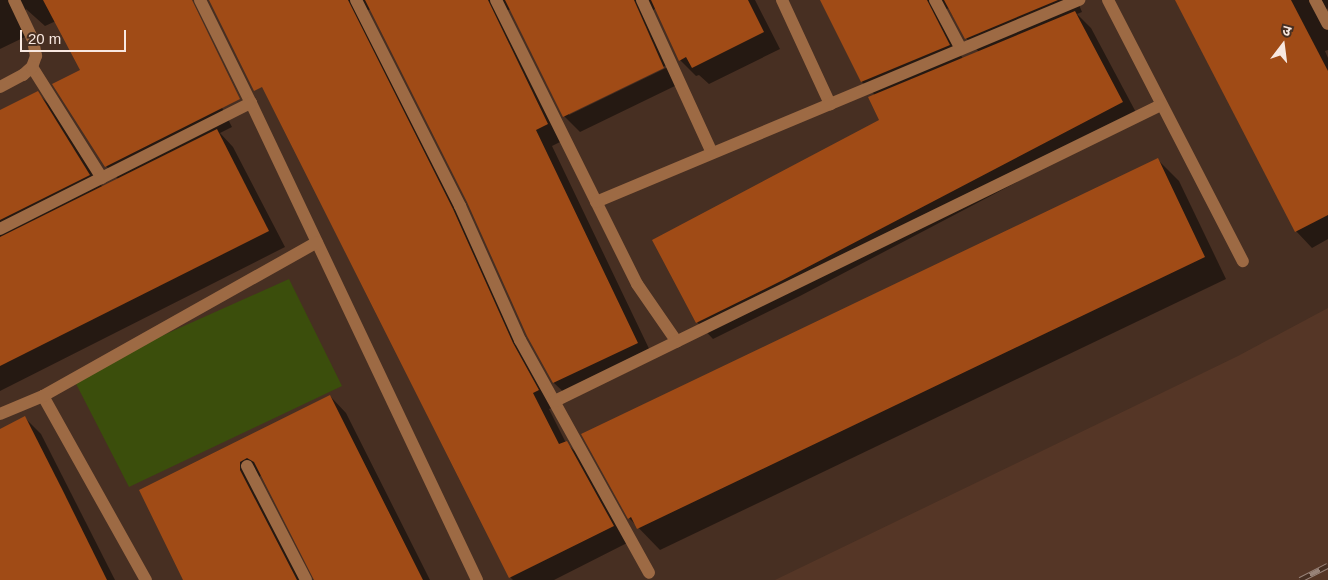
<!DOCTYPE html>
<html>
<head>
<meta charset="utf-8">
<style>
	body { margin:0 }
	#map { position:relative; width:1328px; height:580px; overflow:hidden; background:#472f22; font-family:Helvetica,"Noto Sans Devanagari",sans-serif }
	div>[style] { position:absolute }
	.built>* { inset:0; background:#553626 }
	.green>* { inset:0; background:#3b4e0c }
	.shadow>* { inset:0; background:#0007 }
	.building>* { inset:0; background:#a04b16 }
	.minor>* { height:12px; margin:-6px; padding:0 6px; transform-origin:6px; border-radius:6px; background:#9d6a44 }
	.rail>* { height:5.5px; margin-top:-2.75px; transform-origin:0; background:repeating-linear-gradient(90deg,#472f22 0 11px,#988379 0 22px); box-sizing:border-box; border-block:1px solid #988379 }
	span { translate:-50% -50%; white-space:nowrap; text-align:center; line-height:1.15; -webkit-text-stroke:5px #472f22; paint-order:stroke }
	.north { position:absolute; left:1258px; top:20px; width:50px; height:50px; -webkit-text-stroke:4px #472f22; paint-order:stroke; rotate:15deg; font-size:14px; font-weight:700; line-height:20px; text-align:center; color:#f8e8e0 }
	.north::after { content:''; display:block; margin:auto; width:18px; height:22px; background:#f8e8e0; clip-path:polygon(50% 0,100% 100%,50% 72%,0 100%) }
	.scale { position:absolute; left:20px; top:30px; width:106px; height:22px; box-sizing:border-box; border:2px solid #f8e8e0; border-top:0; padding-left:6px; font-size:15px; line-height:18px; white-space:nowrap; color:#f8e8e0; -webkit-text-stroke:4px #472f22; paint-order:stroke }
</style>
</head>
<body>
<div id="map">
	<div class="built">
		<div style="clip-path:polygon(1328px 308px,1328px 580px,775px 580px,1238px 356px)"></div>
	</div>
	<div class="green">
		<div style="clip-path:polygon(289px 279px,342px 386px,129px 487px,72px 376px)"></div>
	</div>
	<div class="shadow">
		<div style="clip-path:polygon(0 0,166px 0,232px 127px,220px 133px,233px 147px,285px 247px,0 391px,0 111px,37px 93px,54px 109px,103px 188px,119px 180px,106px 166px,82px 70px,56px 21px,45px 26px,26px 9px,22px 17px,29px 35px,0 49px)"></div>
		<div style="clip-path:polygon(evenodd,219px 0,755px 0,780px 49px,709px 84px,699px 75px,696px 76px,680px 60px,656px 8px,651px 12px,679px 84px,580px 132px,564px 116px,511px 9px,506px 11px,564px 140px,552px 146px,654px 359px,571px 399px,554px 383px,528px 336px,468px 202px,371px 9px,366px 11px,554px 407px,549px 409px,566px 443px,583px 459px,629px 542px,554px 580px,513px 580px,510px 577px,219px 0,669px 64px,670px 66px,569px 115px,569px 113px,669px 64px)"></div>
		<div style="clip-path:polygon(evenodd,822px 0,1077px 0,1082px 12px,1077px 14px,1091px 28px,1139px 118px,800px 296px,713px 339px,697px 322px,881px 121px,875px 95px,862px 82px,822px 0,948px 8px,966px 38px,979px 52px,963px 59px,943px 21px,944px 13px,948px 8px)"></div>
		<div style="clip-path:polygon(1177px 0,1328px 0,1328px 8px,1322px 17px,1328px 28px,1328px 50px,1325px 51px,1328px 58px,1328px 239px,1312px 248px,1296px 231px)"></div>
		<div style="clip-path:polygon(1157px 159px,1179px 181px,1226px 279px,660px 550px,629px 518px)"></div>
		<div style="clip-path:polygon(330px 396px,346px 413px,430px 580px,315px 580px,262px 474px,255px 482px,304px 580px,185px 580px,140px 491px)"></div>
		<div style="clip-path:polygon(25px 418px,41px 434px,115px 580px,0 580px,0 430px)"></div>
	</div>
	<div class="building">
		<div style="clip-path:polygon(43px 0,192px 0,240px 99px,105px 167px,52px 84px,80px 70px)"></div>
		<div style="clip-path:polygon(209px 0,348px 0,453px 209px,513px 343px,539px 390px,533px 393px,559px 444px,567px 441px,614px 526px,509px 578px,262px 87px,254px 91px)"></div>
		<div style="clip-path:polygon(365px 0,488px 0,548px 124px,536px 130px,638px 343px,553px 383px,527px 336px,467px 202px)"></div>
		<div style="clip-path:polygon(505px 0,634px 0,664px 68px,563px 117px)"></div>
		<div style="clip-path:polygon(651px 0,748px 0,764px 32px,692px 68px,686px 57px,679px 61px)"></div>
		<div style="clip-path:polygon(820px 0,927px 0,950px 45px,861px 82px)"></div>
		<div style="clip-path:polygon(944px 0,1058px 0,965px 39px)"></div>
		<div style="clip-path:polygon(1175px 0,1291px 0,1328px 71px,1328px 215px,1295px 232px)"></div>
		<div style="clip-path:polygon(1075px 11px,1123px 102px,783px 280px,696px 323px,652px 240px,879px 120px,868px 97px)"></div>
		<div style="clip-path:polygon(38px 91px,90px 175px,0 220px,0 110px)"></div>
		<div style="clip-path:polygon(217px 129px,269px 231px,0 366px,0 237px)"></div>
		<div style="clip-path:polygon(1158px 158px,1205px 257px,637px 529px,631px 517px,628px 519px,581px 434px)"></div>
		<div style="clip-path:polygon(330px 395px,423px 580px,314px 580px,254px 462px,247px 458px,240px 462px,240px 470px,297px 580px,183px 580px,139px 490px)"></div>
		<div style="clip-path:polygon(25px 416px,63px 491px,107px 580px,0 580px,0 429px)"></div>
	</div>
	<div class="minor">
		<div style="left:200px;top:0;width:115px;rotate:63.7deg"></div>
		<div style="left:251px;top:103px;width:528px;rotate:64.65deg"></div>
		<div style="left:356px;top:0;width:231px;rotate:63.2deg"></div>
		<div style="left:460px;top:206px;width:147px;rotate:65.9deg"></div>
		<div style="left:520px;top:340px;width:266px;rotate:61deg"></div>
		<div style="left:496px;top:0;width:317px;rotate:63.6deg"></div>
		<div style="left:637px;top:284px;width:70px;rotate:55.4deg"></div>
		<div style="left:642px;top:0;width:168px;rotate:65.4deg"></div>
		<div style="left:782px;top:0;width:115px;rotate:65.2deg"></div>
		<div style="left:935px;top:0;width:55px;rotate:62deg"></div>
		<div style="left:1108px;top:0;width:294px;rotate:62.7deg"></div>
		<div style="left:1315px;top:0;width:27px;rotate:62deg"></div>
		<div style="left:32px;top:67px;width:131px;rotate:57.8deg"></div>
		<div style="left:0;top:87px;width:26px;rotate:-28deg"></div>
		<div style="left:23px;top:75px;width:12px;rotate:-42deg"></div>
		<div style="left:32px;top:67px;width:12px;rotate:-70deg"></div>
		<div style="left:36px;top:56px;width:16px;rotate:-101deg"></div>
		<div style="left:33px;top:40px;width:44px;rotate:-115.4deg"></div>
		<div style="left:596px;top:202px;width:524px;rotate:-22.7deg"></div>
		<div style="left:0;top:229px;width:281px;rotate:-26.7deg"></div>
		<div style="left:43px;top:396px;width:211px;rotate:60.8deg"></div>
		<div style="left:555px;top:401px;width:674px;rotate:-26.03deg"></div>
		<div style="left:0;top:414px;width:47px;rotate:-22.7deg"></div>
		<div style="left:43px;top:396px;width:314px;rotate:-29.3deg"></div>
		<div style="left:247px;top:466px;width:128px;rotate:62.6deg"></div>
	</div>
	<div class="rail">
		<div style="left:1300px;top:580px;width:31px;rotate:-27deg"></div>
	</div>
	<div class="north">उ</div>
	<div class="scale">20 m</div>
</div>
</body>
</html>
